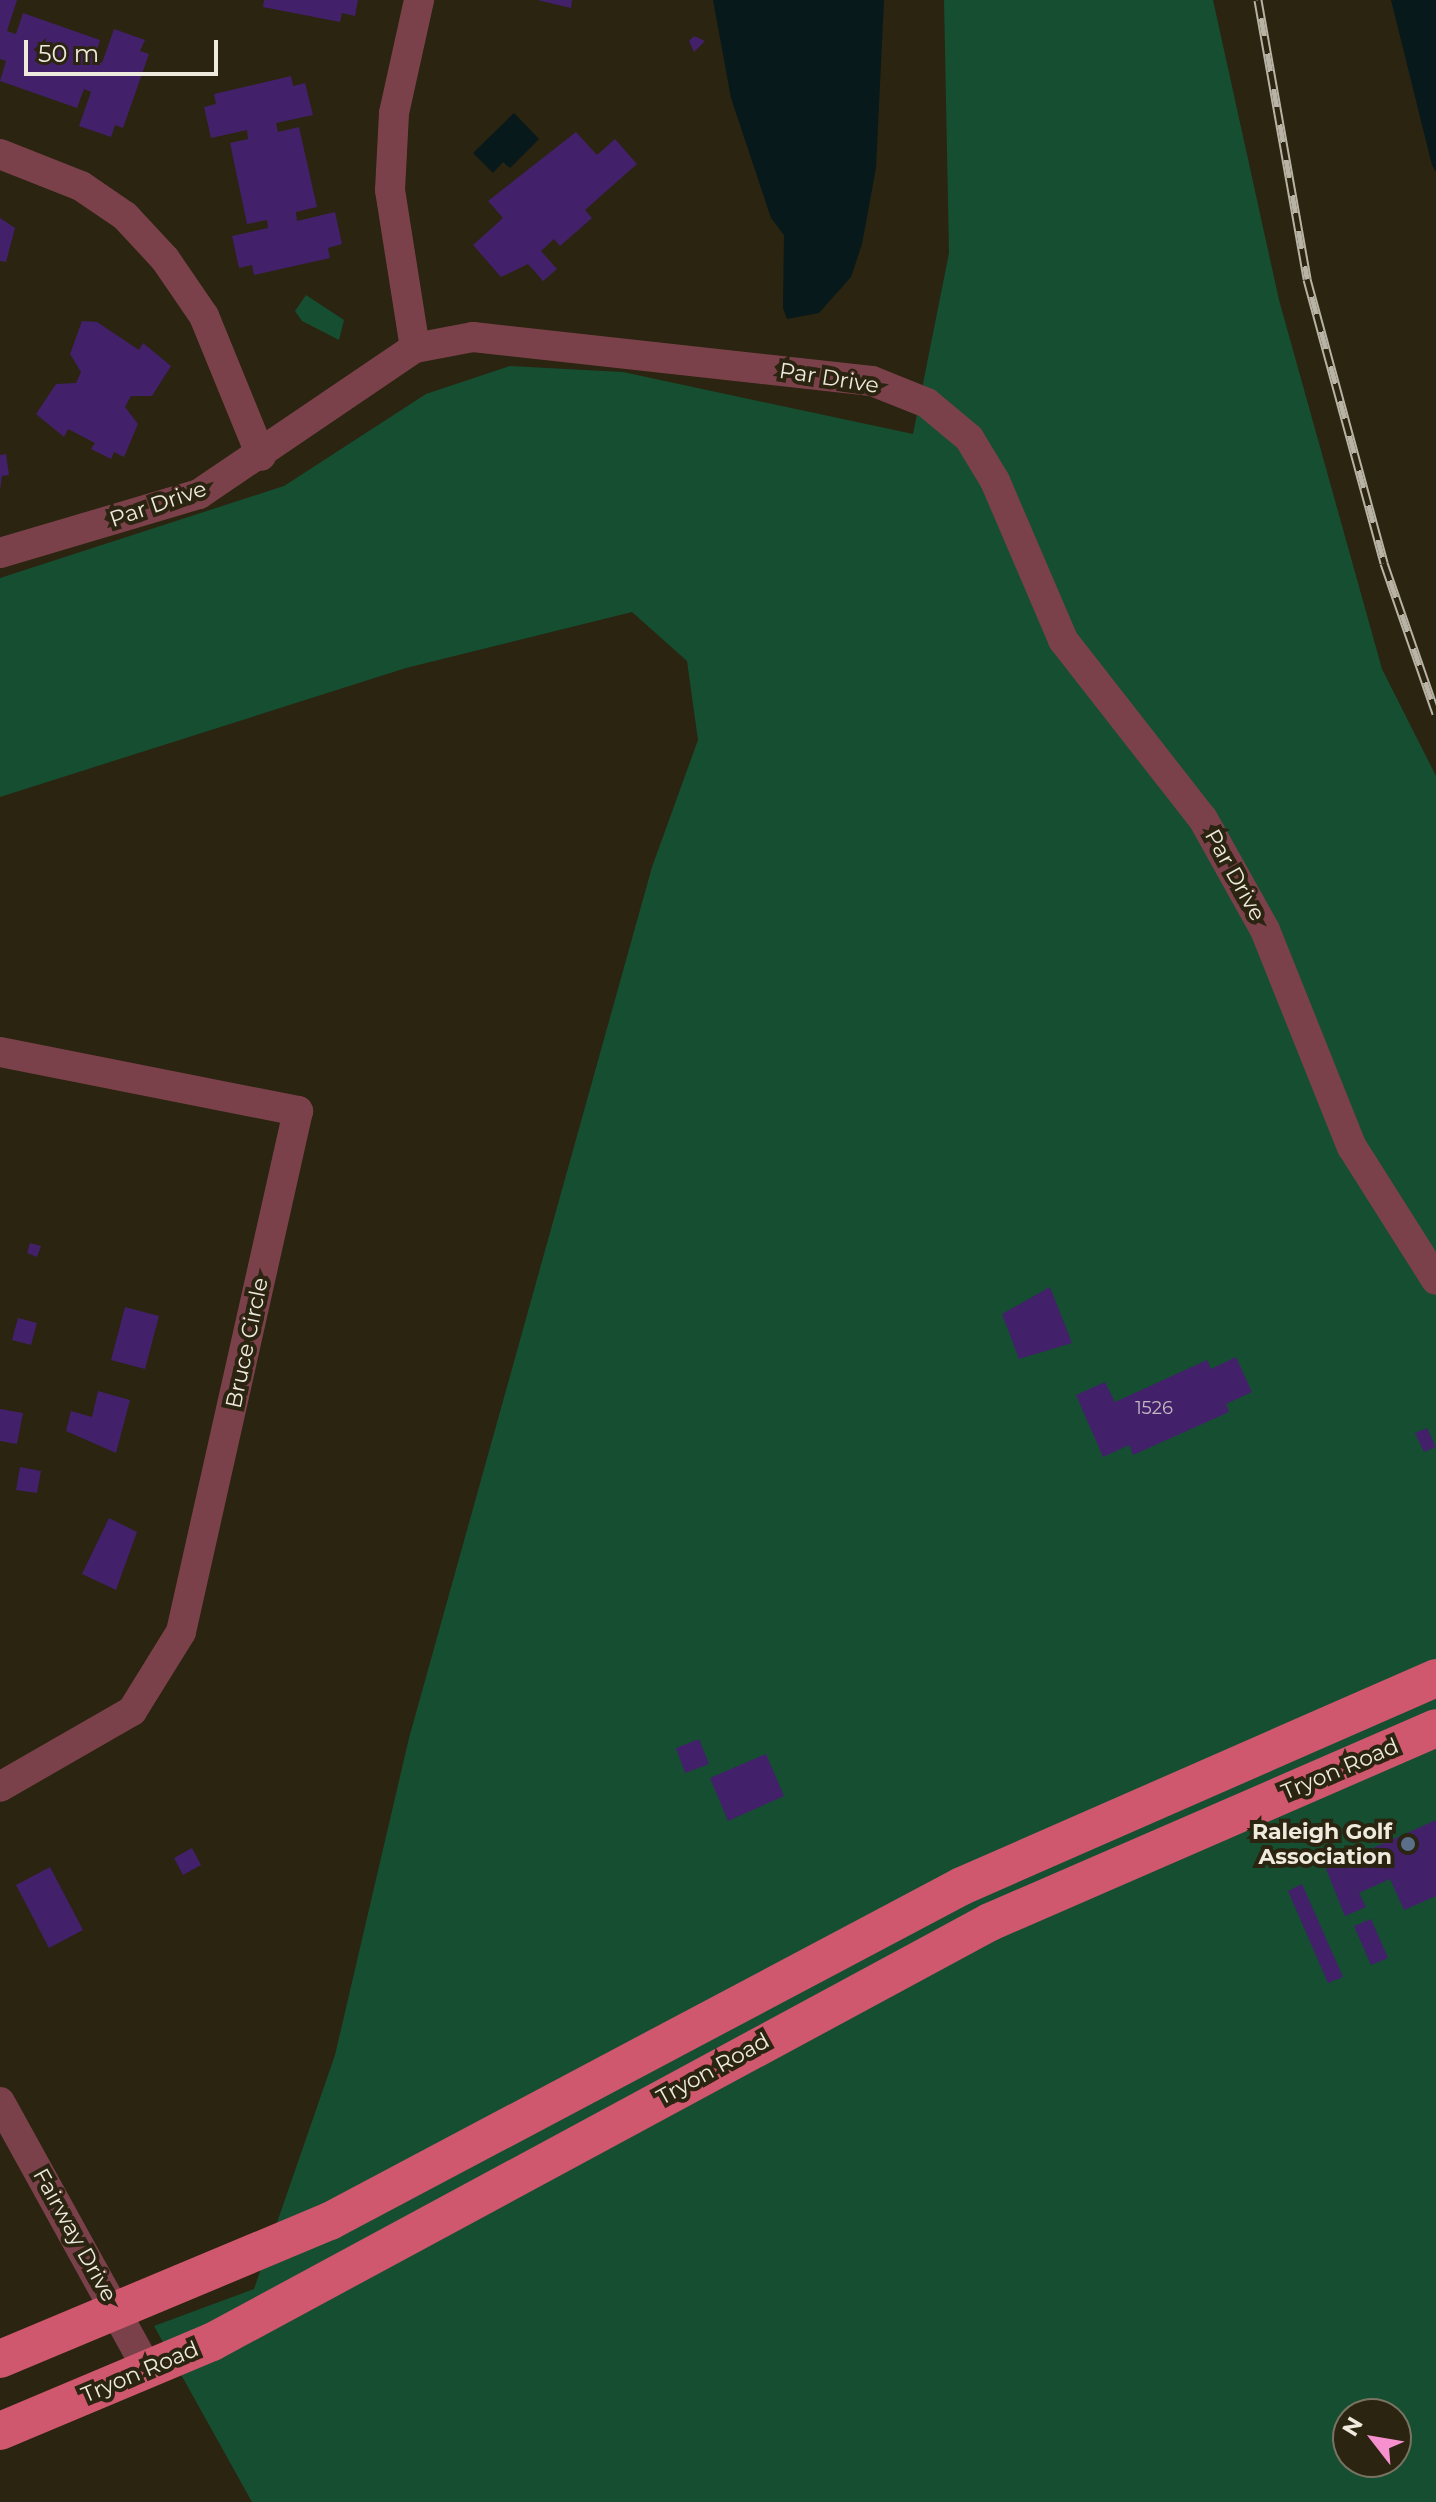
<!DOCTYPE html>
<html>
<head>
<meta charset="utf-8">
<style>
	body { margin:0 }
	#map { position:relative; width:1436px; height:2502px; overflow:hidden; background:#2a2410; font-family:Montserrat,sans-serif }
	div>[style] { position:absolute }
	.green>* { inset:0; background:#164e32 }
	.water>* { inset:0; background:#07191b }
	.building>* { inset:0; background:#42216a }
	.minor>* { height:30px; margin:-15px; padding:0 15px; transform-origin:15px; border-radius:15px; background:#7b414a }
	.major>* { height:38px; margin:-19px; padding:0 19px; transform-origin:19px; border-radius:19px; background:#cf576e }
	.rail>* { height:9px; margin-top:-4.5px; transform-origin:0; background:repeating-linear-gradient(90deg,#2a2410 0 18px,#b9b3a5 0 36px); box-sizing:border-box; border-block:2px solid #b9b3a5 }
	.dots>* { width:22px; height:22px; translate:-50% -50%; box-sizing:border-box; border:4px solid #2a2410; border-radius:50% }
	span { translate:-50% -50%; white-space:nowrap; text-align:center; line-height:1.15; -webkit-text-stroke:8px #2a2410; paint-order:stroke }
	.number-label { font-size:18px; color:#c4b8c1 }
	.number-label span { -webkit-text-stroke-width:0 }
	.street-label { font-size:22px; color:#efeade }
	.poi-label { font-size:22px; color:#efeade; font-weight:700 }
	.right { translate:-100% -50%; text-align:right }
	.north { position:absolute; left:1332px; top:2398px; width:80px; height:80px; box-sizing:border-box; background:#2a2410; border:2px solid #797362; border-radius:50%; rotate:301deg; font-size:22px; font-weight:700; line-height:32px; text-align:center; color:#efeade }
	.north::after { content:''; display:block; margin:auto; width:28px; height:36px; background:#f790ce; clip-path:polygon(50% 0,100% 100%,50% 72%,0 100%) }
	.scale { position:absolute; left:24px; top:40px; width:194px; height:36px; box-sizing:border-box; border:4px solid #efeade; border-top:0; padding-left:10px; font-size:24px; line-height:28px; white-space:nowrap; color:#efeade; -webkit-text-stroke:6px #2a2410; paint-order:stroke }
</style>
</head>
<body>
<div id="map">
	<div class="green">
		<div style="clip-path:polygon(evenodd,944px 0,1213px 0,1279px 300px,1382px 669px,1436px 776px,1436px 2502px,252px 2502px,154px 2326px,254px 2289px,335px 2055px,409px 1738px,652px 867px,698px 740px,687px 661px,632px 612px,406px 668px,0 797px,0 578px,284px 486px,426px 394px,510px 366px,623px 372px,913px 434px,949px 253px,944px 0,1348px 2414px,1396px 2414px,1396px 2462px,1348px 2462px,1348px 2414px)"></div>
		<div style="clip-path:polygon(306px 295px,344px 320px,339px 340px,302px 321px,295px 311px)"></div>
	</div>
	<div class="water">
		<div style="clip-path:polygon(713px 0,884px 0,876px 168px,862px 244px,851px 277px,819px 313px,787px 319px,783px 308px,784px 235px,771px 218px,731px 98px)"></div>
		<div style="clip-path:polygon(1391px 0,1436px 0,1436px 172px,1432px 165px)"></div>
		<div style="clip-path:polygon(514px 113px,539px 139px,510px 168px,503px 162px,493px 173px,473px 153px)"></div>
	</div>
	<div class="building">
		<div style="clip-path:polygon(0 0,17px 0,7px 31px,16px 34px,23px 13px,100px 40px,94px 60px,102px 63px,114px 29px,145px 40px,140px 51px,149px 54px,123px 128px,115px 125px,111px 137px,79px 126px,91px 92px,84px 89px,77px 108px,0 81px,6px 61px,0 59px)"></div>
		<div style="clip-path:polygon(264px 0,358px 0,355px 16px,342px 13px,340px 22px,263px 7px)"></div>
		<div style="clip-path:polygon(537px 0,572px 0,571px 8px)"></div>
		<div style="clip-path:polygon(694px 36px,705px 41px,694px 52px,689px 41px)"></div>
		<div style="clip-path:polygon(291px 76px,293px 86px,305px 83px,313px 115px,276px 123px,278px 132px,299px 127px,317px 207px,296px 212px,297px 221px,335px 212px,342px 244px,328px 248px,330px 258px,254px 275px,252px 265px,239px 268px,232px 236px,268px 228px,267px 220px,247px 224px,230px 143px,248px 139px,247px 130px,211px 138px,204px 107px,216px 104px,214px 94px)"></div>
		<div style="clip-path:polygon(576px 132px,597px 155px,615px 139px,637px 164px,585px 210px,592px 218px,560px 246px,554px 239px,541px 251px,557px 269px,543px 281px,528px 264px,501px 277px,473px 245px,503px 218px,488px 201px)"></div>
		<div style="clip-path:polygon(0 218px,15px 228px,6px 262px,0 261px)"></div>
		<div style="clip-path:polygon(82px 321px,97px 322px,139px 350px,143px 343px,171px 366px,152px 396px,131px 396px,125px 407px,138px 424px,124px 457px,114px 452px,111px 459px,91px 449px,95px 443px,68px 429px,64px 437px,36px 414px,56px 384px,76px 383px,81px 372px,70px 354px)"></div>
		<div style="clip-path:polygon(6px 454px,9px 475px,2px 476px,0 491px,0 455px)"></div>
		<div style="clip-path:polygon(30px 1243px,41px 1246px,37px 1257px,27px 1253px)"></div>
		<div style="clip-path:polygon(1050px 1287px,1072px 1343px,1019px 1359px,1002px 1314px)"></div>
		<div style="clip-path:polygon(125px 1307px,159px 1316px,145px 1369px,111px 1360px)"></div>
		<div style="clip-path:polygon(18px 1318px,37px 1323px,31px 1345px,12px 1340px)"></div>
		<div style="clip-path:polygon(1236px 1357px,1252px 1392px,1226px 1404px,1229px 1412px,1133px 1455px,1129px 1445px,1103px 1457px,1076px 1395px,1105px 1382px,1115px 1402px,1207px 1360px,1211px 1369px)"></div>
		<div style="clip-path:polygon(98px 1391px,130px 1400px,116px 1453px,66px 1431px,71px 1411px,92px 1417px)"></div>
		<div style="clip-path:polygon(0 1409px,23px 1413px,17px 1444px,0 1441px)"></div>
		<div style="clip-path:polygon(1427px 1428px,1436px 1447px,1424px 1452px,1415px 1433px)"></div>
		<div style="clip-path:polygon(20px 1467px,41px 1471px,37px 1493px,16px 1490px)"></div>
		<div style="clip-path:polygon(109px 1518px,137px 1532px,116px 1590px,82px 1574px)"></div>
		<div style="clip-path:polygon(699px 1739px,709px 1764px,685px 1773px,676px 1748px)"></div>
		<div style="clip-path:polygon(766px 1754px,784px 1796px,728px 1821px,710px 1778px)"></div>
		<div style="clip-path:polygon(1436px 1820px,1436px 1896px,1404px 1910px,1390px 1879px,1359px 1893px,1366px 1907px,1345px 1916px,1326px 1869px)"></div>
		<div style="clip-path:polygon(192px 1848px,201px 1865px,183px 1875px,174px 1858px)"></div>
		<div style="clip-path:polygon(50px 1867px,83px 1930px,49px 1948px,16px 1885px)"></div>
		<div style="clip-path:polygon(1302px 1884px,1343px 1977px,1328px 1983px,1288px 1891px)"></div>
		<div style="clip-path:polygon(1371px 1919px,1388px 1958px,1371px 1965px,1354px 1926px)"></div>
	</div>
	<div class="minor">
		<div style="left:0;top:154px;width:87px;rotate:21.6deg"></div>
		<div style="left:81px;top:186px;width:53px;rotate:34.3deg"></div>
		<div style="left:125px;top:216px;width:59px;rotate:47.1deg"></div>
		<div style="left:165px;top:259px;width:69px;rotate:55.6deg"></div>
		<div style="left:204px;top:316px;width:151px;rotate:67.8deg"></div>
		<div style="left:415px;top:348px;width:160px;rotate:-99deg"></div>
		<div style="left:390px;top:190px;width:77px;rotate:-87deg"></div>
		<div style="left:394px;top:113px;width:116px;rotate:-77.5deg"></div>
		<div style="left:0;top:553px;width:208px;rotate:-16.5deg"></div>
		<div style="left:199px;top:494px;width:261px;rotate:-34.1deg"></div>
		<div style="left:415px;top:348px;width:59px;rotate:-10.7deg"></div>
		<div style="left:473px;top:337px;width:401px;rotate:6.3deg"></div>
		<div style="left:872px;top:381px;width:59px;rotate:21.8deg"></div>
		<div style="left:927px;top:403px;width:55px;rotate:39.8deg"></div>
		<div style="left:969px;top:438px;width:50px;rotate:58.8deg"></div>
		<div style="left:995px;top:481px;width:173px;rotate:66.8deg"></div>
		<div style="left:1063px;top:640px;width:227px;rotate:52deg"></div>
		<div style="left:1203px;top:819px;width:127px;rotate:60.8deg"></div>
		<div style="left:1265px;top:930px;width:234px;rotate:68.2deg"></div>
		<div style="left:1352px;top:1147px;width:157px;rotate:57.7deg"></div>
		<div style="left:0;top:1052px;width:304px;rotate:11.2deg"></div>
		<div style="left:298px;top:1111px;width:534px;rotate:102.66deg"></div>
		<div style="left:181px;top:1632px;width:93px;rotate:121.8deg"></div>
		<div style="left:132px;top:1711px;width:152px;rotate:150.1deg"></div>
		<div style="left:0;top:2102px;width:306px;rotate:61.1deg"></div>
	</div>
	<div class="major">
		<div style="left:0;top:2359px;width:358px;rotate:-22.7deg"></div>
		<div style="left:330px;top:2221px;width:715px;rotate:-27.93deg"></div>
		<div style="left:962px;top:1886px;width:518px;rotate:-23.69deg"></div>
		<div style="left:0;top:2431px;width:230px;rotate:-22.8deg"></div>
		<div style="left:212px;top:2342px;width:884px;rotate:-28.36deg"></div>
		<div style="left:990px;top:1922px;width:486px;rotate:-23.5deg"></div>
	</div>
	<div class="rail">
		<div style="left:1258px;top:0;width:283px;rotate:80deg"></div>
		<div style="left:1307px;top:279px;width:294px;rotate:74.8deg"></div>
		<div style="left:1384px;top:563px;width:159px;rotate:70.9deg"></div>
	</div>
	<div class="dots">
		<div style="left:1408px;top:1844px;background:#5c6f8a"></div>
	</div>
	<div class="number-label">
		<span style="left:1154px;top:1408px">1526</span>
	</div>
	<div class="street-label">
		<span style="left:829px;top:378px;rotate:9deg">Par Drive</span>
		<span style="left:158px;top:504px;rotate:-19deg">Par Drive</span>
		<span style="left:1235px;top:875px;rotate:61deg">Par Drive</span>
		<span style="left:247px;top:1343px;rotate:-78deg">Bruce Circle</span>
		<span style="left:1340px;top:1769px;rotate:-23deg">Tryon Road</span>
		<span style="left:713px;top:2069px;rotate:-29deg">Tryon Road</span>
		<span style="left:75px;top:2235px;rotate:61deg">Fairway Drive</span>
		<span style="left:140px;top:2372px;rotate:-23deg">Tryon Road</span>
	</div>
	<div class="poi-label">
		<span class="right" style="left:1392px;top:1844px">Raleigh Golf<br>Association</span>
	</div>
	<div class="north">N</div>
	<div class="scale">50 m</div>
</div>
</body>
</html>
